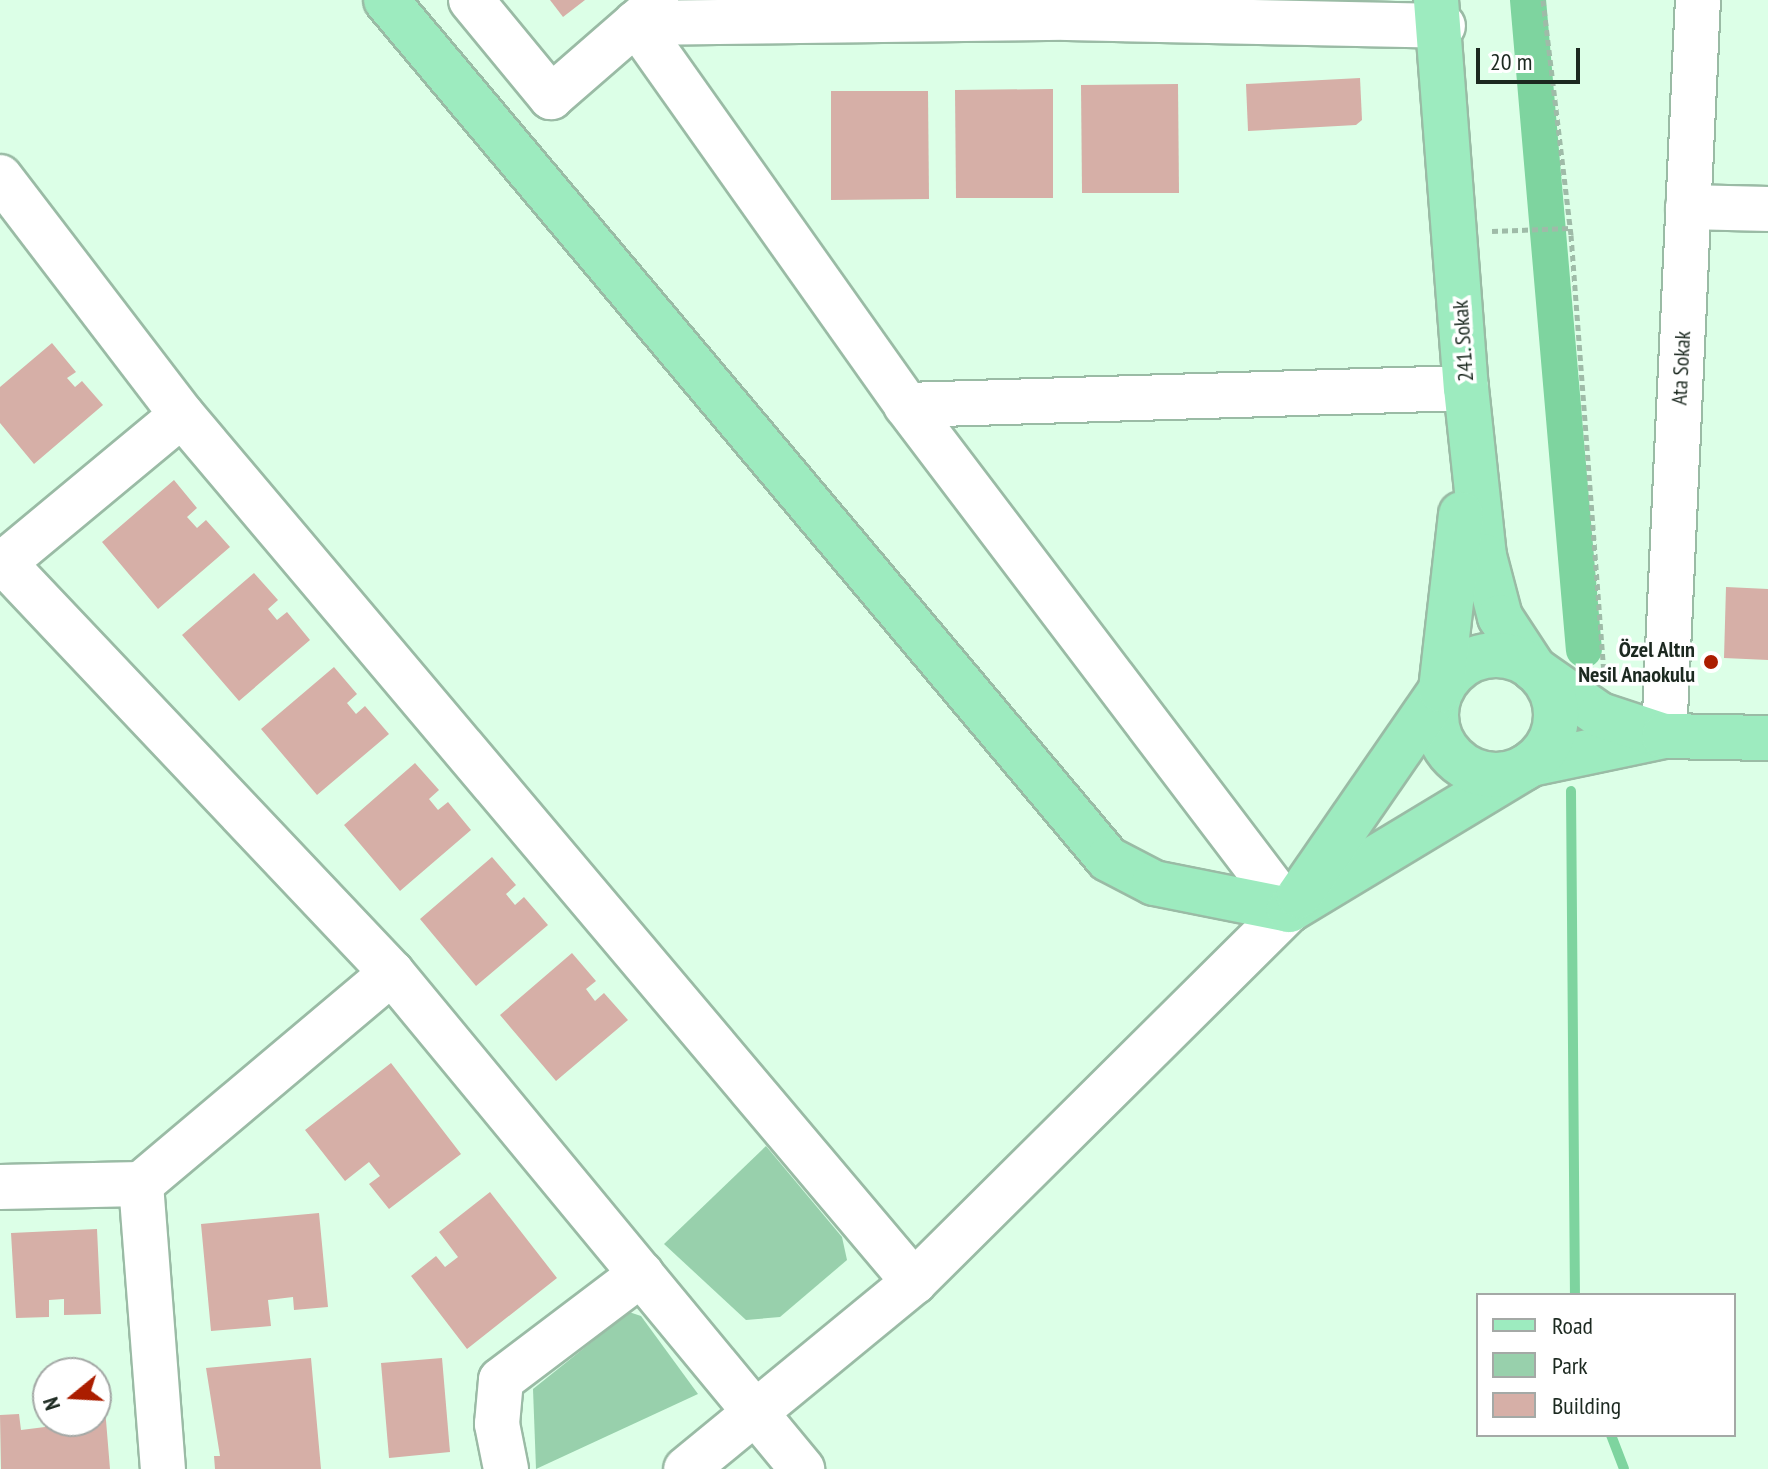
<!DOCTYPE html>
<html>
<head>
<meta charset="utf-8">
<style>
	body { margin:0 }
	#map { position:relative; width:1768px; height:1469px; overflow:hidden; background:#dcffe7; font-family:"PT Sans Narrow",sans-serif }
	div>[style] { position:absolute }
	.green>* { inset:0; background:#98d0ac }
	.stream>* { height:10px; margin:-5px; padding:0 5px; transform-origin:5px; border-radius:5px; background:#7ed49f }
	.canal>* { height:36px; margin:-18px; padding:0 18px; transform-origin:18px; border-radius:18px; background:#7ed49f }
	.building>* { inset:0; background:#d6afa7 }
	.path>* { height:5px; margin-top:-2.5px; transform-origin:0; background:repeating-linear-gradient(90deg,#9fbba8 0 6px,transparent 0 10px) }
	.roads { filter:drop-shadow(2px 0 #9abba5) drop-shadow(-2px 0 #9abba5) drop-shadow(0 2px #9abba5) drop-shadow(0 -2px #9abba5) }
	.minor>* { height:44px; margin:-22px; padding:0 22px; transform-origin:22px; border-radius:22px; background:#fff }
	.major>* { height:44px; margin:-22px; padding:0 22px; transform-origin:22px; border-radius:22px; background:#9debbf }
	.major>.ring { margin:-22px; padding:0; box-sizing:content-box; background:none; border:44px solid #9debbf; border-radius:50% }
	.dots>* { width:22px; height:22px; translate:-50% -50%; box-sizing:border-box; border:4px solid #fff; border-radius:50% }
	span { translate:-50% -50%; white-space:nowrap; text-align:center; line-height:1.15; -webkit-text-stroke:7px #fff; paint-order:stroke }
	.street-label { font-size:22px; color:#1c2920 }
	.poi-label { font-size:22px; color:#1c2920; font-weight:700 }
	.right { translate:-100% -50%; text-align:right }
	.legend { position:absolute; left:1476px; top:1293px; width:260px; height:144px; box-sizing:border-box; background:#fff; border:2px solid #a4a9a6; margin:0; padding:10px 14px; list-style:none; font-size:24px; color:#1c2920 }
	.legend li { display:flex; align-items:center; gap:16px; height:40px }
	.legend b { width:40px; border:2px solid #a4a9a6 }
	.north { position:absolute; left:32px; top:1357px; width:80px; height:80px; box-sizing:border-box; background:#fff; border:2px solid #a4a9a6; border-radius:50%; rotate:252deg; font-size:22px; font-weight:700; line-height:32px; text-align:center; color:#1c2920 }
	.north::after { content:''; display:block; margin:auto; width:28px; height:36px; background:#ab1d00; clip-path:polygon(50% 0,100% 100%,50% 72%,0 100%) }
	.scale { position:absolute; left:1476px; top:48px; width:104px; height:36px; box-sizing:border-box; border:4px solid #1c2920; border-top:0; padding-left:10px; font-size:24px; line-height:28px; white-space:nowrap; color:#1c2920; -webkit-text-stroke:6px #fff; paint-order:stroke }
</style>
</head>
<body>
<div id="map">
	<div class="green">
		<div style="clip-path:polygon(766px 1146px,842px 1237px,847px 1260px,780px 1317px,746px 1320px,664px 1244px)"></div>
		<div style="clip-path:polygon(629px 1312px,641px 1316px,698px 1394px,536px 1469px,533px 1389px)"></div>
	</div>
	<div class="stream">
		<div style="left:1571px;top:791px;width:504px;rotate:89.55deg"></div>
		<div style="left:1611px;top:1435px;width:36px;rotate:69deg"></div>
	</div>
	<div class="canal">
		<div style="left:1528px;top:0;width:652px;rotate:85.08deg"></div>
	</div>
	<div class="building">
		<div style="clip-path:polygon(550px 0,585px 0,563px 17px)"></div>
		<div style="clip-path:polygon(1360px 78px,1362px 120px,1356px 125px,1248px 131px,1246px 84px)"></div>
		<div style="clip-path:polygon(1178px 84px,1179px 193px,1082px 193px,1081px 85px)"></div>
		<div style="clip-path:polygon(1053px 89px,1053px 198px,956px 198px,955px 90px)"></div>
		<div style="clip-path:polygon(831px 91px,928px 91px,929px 199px,831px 200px)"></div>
		<div style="clip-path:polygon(52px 343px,76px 372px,67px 378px,75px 387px,82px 381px,103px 405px,34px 464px,0 423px,0 387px)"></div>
		<div style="clip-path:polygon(174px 480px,197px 508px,187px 517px,197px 528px,206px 520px,230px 547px,158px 609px,102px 542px)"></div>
		<div style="clip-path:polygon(254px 573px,278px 600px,268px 609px,277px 620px,287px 612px,310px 640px,239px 701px,182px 635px)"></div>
		<div style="clip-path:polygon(1726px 587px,1768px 589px,1768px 660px,1724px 658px)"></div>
		<div style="clip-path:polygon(334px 667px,357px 694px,347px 703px,356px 714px,365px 706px,389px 734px,317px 795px,261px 729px)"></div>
		<div style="clip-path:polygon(415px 763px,439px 790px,429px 799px,438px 810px,448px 802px,471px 830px,400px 891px,344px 825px)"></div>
		<div style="clip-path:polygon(492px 857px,516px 885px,506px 894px,515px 905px,524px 897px,548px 925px,476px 986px,420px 919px)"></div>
		<div style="clip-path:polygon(572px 953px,596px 981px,586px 989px,595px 1001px,604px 993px,628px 1020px,556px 1081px,500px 1015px)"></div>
		<div style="clip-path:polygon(391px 1063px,461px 1154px,389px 1209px,369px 1184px,380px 1176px,369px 1162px,345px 1181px,305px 1130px)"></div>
		<div style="clip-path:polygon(490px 1192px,557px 1278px,467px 1349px,411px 1276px,436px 1256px,445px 1267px,458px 1257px,439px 1232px)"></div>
		<div style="clip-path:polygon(319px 1213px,328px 1307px,294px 1310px,293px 1297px,268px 1300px,271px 1326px,211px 1331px,201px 1224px)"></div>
		<div style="clip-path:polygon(97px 1229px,101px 1314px,64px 1315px,64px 1299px,49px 1300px,49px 1317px,16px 1318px,11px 1233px)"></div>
		<div style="clip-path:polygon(311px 1358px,321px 1469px,215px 1469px,214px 1456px,220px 1456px,206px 1368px)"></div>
		<div style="clip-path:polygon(442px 1358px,450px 1452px,389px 1458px,381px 1363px)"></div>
		<div style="clip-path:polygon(104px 1396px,110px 1469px,1px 1469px,0 1415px,19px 1414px,21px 1430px,45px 1427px,48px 1401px,48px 1421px,96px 1421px,96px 1397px)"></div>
	</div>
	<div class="path">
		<div style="left:1543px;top:0;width:237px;rotate:83.2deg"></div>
		<div style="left:1571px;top:235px;width:438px;rotate:85.7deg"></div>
		<div style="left:1492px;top:231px;width:79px;rotate:-2.2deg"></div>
	</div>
	<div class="roads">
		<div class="minor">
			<div style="left:471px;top:0;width:126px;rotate:50.5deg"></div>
			<div style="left:551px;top:97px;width:140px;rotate:-41deg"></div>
			<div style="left:636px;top:23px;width:468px;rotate:54.7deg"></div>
			<div style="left:906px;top:405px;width:634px;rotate:52.82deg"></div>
			<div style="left:1289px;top:910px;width:528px;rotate:135.23deg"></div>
			<div style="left:914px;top:1282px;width:295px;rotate:140.6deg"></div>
			<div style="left:636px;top:23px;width:431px;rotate:-0.7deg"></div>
			<div style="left:1067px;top:18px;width:376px;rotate:1.2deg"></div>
			<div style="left:0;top:177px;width:300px;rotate:52.6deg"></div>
			<div style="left:182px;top:415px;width:1135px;rotate:49.83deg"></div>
			<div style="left:1688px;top:207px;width:80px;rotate:1.4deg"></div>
			<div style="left:906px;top:405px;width:560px;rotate:-1.74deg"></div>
			<div style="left:4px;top:563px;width:564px;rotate:46.58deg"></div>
			<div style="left:392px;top:973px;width:644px;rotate:50.42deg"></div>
			<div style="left:0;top:566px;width:236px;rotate:-39.7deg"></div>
			<div style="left:1664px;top:736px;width:737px;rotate:-87.36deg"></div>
			<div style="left:141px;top:1184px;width:286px;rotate:85.6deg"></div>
			<div style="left:0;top:1187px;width:141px;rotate:-1.2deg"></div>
			<div style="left:141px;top:1184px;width:328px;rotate:-40.1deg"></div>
			<div style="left:506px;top:1469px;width:46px;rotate:-101.3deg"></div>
			<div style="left:497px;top:1424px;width:44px;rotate:-84.8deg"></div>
			<div style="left:501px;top:1380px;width:176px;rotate:-37.1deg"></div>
		</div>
		<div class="major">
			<div style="left:386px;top:0;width:1122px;rotate:49.95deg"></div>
			<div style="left:1108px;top:859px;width:52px;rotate:27.6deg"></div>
			<div style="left:1154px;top:883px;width:138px;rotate:11.3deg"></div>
			<div style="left:1289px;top:910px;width:283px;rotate:-31.1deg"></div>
			<div style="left:1531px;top:764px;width:136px;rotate:-11.9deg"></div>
			<div style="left:1436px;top:0;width:389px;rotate:85.6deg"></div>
			<div style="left:1466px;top:388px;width:169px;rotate:83.9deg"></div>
			<div style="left:1484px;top:556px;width:63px;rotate:75.3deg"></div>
			<div style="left:1500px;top:617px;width:62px;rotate:56.8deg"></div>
			<div style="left:1534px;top:669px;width:80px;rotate:34.9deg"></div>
			<div style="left:1600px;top:715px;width:67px;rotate:18.2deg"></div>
			<div style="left:1664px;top:736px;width:104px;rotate:1.1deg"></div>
			<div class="ring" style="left:1436px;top:655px;width:76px;height:76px"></div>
			<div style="left:1299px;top:896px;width:250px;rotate:-55.4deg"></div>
			<div style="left:1441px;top:690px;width:177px;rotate:-83.5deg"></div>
		</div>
	</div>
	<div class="dots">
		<div style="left:1711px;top:662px;background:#ab1d00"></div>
	</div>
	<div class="street-label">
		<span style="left:1463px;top:341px;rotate:-94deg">241. Sokak</span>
		<span style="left:1681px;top:368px;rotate:-87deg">Ata Sokak</span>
	</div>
	<div class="poi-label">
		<span class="right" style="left:1695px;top:662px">Özel Altın<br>Nesil Anaokulu</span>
	</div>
	<ul class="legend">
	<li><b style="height:10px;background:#9debbf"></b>Road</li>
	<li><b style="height:22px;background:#98d0ac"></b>Park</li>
	<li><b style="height:22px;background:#d6afa7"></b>Building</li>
	</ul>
	<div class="north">N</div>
	<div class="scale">20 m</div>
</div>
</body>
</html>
